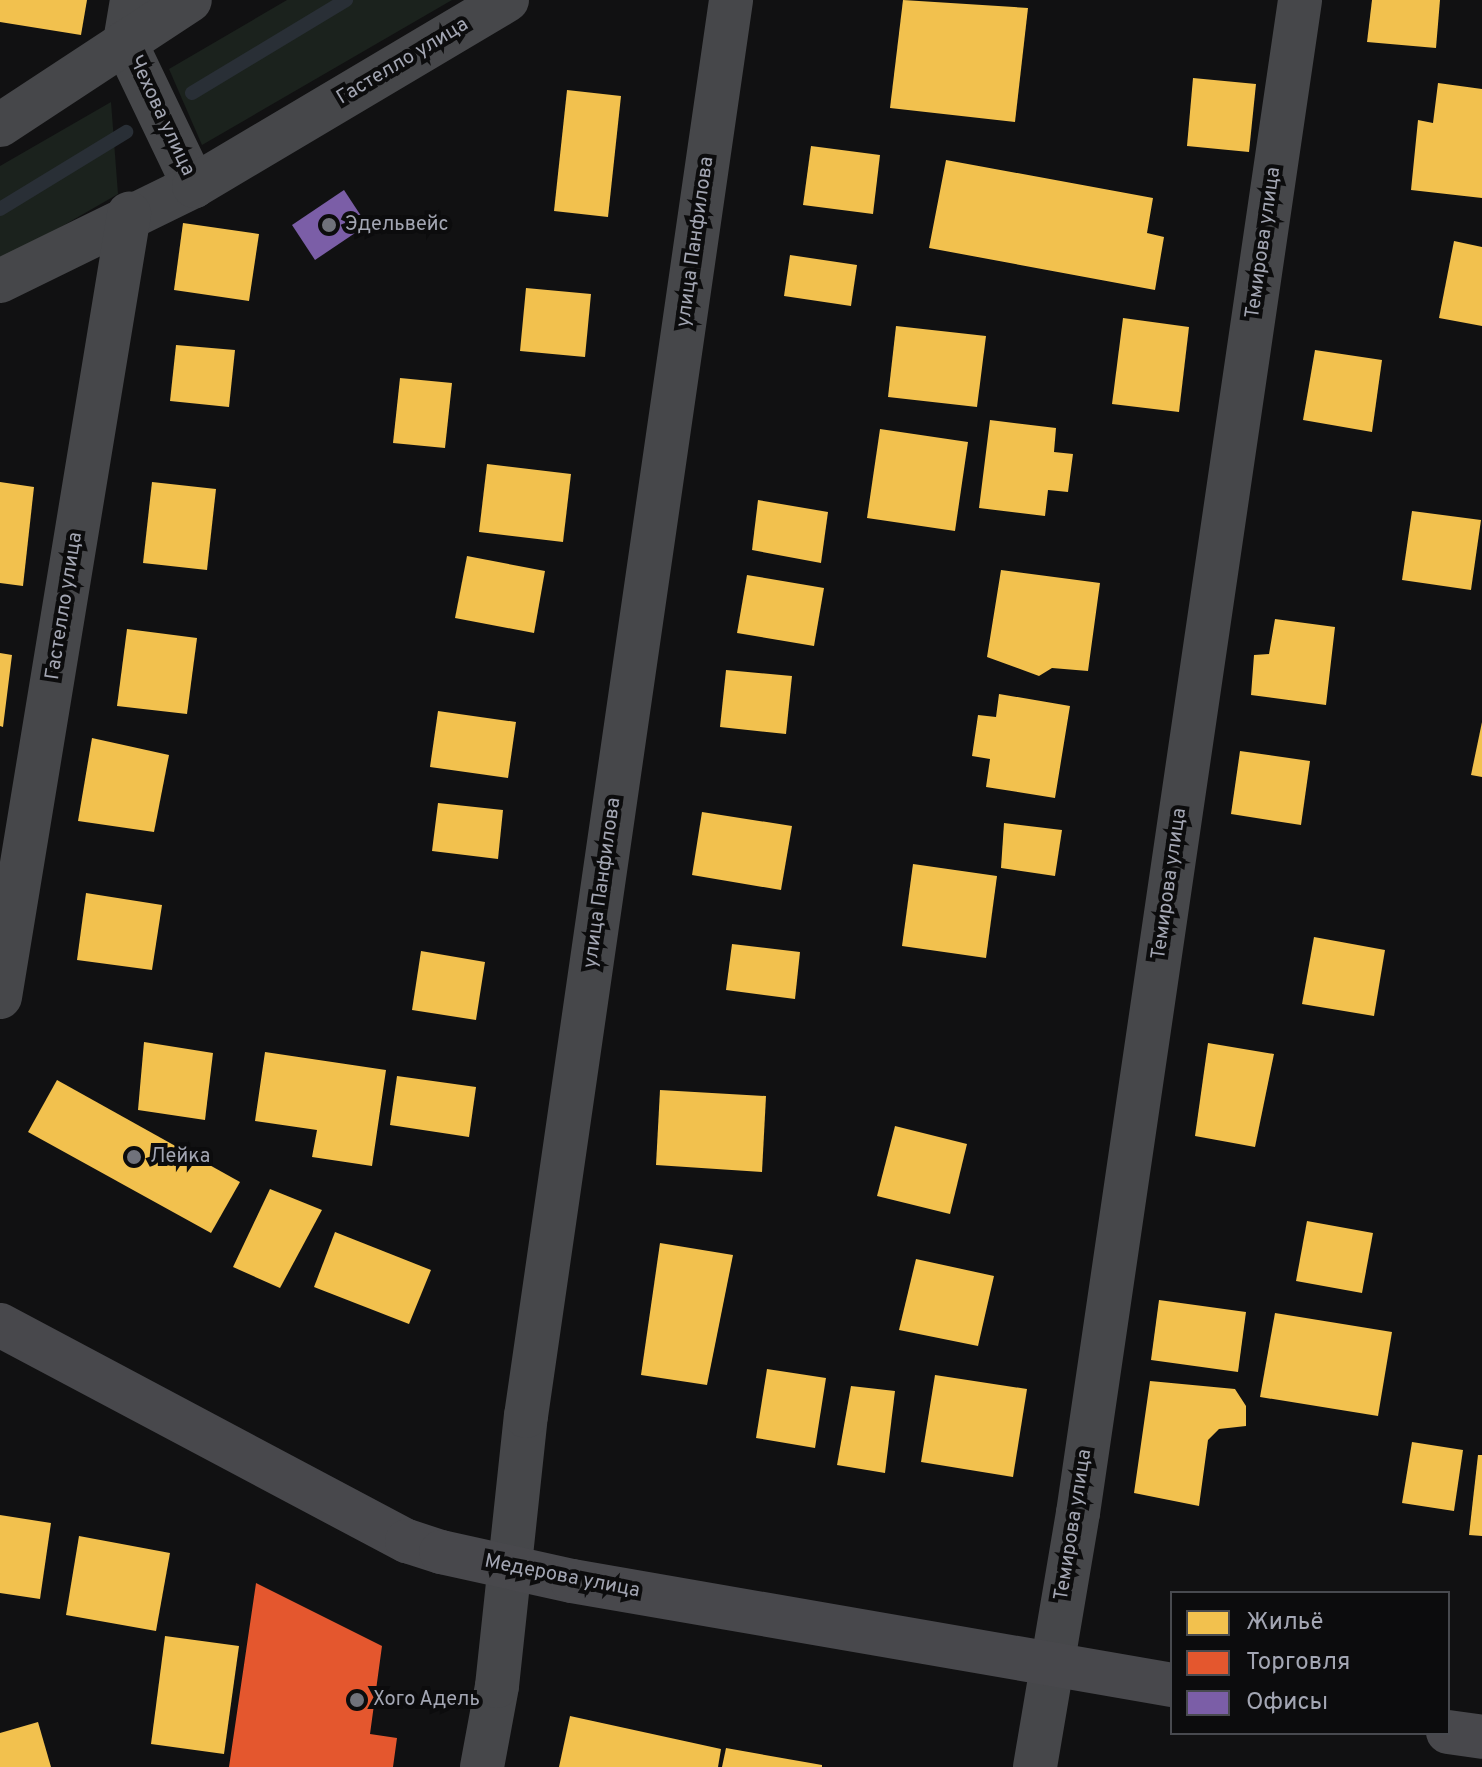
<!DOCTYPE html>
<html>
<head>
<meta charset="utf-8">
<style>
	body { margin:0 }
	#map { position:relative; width:1482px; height:1767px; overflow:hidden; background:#111112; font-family:Overpass,sans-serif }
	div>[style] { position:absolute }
	.green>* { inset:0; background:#1b221d }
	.homes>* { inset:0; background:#f2c14e }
	.shops>* { inset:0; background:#e4572e }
	.offices>* { inset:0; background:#7b5ea7 }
	.stream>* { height:14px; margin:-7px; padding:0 7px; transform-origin:7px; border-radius:7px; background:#292f36 }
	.minor>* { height:44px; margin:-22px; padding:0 22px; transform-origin:22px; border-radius:22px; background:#46474a }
	.major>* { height:44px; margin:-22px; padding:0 22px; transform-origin:22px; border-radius:22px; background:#48484c }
	.dots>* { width:22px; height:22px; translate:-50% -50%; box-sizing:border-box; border:4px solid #0c0c0d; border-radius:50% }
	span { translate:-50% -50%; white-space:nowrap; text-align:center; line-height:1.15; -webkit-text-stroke:8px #0c0c0d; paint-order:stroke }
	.street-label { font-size:20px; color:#a3a6b3 }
	.poi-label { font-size:20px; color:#a3a6b3 }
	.left { translate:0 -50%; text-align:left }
	.legend { position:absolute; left:1170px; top:1591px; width:280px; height:144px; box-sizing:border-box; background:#0c0c0d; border:2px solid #484a4f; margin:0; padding:10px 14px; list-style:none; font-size:24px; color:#a3a6b3 }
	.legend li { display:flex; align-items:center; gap:16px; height:40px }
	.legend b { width:40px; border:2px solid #484a4f }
</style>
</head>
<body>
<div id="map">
	<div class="green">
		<div style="clip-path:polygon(287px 0,452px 0,202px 145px,169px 69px)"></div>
		<div style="clip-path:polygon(111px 102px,118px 194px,0 262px,0 166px)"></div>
	</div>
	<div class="homes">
		<div style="clip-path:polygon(0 0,87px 0,81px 35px,0 22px)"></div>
		<div style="clip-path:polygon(903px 0,1028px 8px,1015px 122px,890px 108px)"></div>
		<div style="clip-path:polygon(1372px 0,1440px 0,1436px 48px,1367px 42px)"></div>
		<div style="clip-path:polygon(1193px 78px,1256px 84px,1249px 152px,1187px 146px)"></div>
		<div style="clip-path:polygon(1438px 83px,1482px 89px,1482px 198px,1411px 190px,1418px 120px,1433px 123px)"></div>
		<div style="clip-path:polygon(567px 90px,621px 96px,608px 217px,554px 211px)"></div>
		<div style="clip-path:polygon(811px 146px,880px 155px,873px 214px,803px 205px)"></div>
		<div style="clip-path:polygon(946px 160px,1153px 198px,1147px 233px,1164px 237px,1155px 290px,929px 248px)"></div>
		<div style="clip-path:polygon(183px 223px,259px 234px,249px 301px,174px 290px)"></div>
		<div style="clip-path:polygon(1454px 241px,1482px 247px,1482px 326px,1439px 318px)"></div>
		<div style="clip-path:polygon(790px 255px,857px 265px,851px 306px,784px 296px)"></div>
		<div style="clip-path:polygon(526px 288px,591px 294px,585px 357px,520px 351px)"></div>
		<div style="clip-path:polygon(1123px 318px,1189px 327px,1179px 412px,1112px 404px)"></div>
		<div style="clip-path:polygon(896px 326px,986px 336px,977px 407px,888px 397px)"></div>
		<div style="clip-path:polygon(176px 345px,235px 350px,229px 407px,170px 401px)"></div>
		<div style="clip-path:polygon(1315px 350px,1382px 360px,1372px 432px,1303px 420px)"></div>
		<div style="clip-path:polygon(400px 378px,452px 383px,445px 448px,393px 443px)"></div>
		<div style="clip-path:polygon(990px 420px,1056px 428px,1054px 452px,1073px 454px,1068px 492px,1048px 490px,1045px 516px,979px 508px)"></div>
		<div style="clip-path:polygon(880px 429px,968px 442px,955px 531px,867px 518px)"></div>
		<div style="clip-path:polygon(487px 464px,571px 474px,563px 542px,479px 532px)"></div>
		<div style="clip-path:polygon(0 482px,34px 487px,23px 586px,0 583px)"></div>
		<div style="clip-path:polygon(152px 482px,216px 489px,207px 570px,143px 563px)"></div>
		<div style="clip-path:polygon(758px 500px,828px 512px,821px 563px,752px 550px)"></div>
		<div style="clip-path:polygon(1412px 511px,1481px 520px,1471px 590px,1402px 580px)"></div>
		<div style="clip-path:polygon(467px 556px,545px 571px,534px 633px,455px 618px)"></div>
		<div style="clip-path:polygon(1001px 570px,1100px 583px,1088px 671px,1052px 668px,1039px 676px,987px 657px)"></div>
		<div style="clip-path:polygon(747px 575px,824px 588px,814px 646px,737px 633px)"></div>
		<div style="clip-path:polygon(1275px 619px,1335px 627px,1326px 705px,1251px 695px,1254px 655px,1269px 654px)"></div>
		<div style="clip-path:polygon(127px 629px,197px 638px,187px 714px,117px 706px)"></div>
		<div style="clip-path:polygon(0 653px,12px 655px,3px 727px,0 726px)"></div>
		<div style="clip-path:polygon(726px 670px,792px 676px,786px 734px,720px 727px)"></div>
		<div style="clip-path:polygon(999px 694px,1070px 706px,1055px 798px,986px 787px,990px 759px,972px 756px,978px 715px,996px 717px)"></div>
		<div style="clip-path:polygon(438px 711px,516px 722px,508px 778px,430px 767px)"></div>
		<div style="clip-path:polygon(1482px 722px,1482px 777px,1471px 775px)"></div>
		<div style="clip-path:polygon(92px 738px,169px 755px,154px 832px,78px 821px)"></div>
		<div style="clip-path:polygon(1240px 751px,1310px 761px,1301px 825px,1231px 814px)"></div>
		<div style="clip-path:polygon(438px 803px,503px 810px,498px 859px,432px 851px)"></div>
		<div style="clip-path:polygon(702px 812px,792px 826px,781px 890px,692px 875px)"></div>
		<div style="clip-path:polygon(1004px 823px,1062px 830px,1055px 876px,1001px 868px)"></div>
		<div style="clip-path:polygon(913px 864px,997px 876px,986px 958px,902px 946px)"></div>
		<div style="clip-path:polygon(86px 893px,162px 905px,152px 970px,77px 960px)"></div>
		<div style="clip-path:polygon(1314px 937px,1385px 950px,1374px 1016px,1302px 1004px)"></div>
		<div style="clip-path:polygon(732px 944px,800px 952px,795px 999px,726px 990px)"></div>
		<div style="clip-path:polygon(421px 951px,485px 962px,476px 1020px,412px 1010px)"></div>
		<div style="clip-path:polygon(144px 1042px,213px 1053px,205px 1120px,138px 1110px)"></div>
		<div style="clip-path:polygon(1208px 1043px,1274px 1054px,1255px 1147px,1195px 1136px)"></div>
		<div style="clip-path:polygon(265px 1052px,386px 1070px,372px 1166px,312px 1157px,317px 1130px,255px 1121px)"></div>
		<div style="clip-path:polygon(397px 1076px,476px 1087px,469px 1137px,390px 1125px)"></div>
		<div style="clip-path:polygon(57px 1080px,240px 1182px,211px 1233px,28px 1132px)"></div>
		<div style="clip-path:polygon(660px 1090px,766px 1096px,762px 1172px,656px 1165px)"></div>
		<div style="clip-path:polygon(895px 1126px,967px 1144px,950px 1214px,877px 1196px)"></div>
		<div style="clip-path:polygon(270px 1189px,322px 1210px,280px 1288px,233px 1267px)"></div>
		<div style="clip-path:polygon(1307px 1221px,1373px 1233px,1362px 1293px,1296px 1281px)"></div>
		<div style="clip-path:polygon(335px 1232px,431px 1270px,409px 1324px,314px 1287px)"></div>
		<div style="clip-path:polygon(660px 1243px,733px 1255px,707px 1385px,641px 1375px)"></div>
		<div style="clip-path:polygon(916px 1259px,994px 1276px,978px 1346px,899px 1330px)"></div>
		<div style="clip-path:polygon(1159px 1300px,1246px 1312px,1238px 1372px,1151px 1360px)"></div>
		<div style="clip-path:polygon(1275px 1313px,1392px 1332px,1378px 1416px,1260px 1397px)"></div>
		<div style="clip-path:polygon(767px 1369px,826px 1378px,815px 1448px,756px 1438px)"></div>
		<div style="clip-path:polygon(935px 1375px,1027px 1389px,1013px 1477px,921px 1462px)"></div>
		<div style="clip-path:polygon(1150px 1381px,1235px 1389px,1246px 1406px,1246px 1426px,1219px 1429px,1208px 1440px,1199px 1506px,1134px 1493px)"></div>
		<div style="clip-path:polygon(851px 1386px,895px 1391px,885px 1473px,837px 1465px)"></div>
		<div style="clip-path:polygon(1412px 1442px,1463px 1450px,1454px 1511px,1402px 1503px)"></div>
		<div style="clip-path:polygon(1478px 1455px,1482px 1455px,1482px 1536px,1469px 1535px)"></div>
		<div style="clip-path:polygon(0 1515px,51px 1523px,40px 1599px,0 1593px)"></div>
		<div style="clip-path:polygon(79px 1536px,170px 1553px,156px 1631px,66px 1615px)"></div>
		<div style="clip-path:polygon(165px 1636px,239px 1646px,224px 1754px,151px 1744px)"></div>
		<div style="clip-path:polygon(570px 1716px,721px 1749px,718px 1767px,559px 1767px)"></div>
		<div style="clip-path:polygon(38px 1722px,51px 1767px,0 1767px,0 1733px)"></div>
		<div style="clip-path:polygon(726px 1748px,822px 1765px,822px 1767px,722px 1767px)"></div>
	</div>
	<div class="shops">
		<div style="clip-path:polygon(256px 1583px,382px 1646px,370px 1734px,397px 1738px,393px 1767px,229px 1767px)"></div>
	</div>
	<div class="offices">
		<div style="clip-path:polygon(344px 190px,367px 225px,315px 260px,292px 225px)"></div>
	</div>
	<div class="stream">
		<div style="left:192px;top:93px;width:180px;rotate:-31.1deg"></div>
		<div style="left:0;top:209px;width:148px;rotate:-31.4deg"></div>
	</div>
	<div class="minor">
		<div style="left:132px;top:0;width:43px;rotate:99.5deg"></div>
		<div style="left:125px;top:42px;width:160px;rotate:64.4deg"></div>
		<div style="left:0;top:125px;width:227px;rotate:-33.3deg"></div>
		<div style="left:0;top:281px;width:216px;rotate:-26.1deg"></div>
		<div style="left:194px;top:186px;width:364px;rotate:-30.7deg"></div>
		<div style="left:0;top:997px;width:794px;rotate:-80.64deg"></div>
		<div style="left:482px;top:1767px;width:82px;rotate:-79.5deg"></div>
		<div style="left:497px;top:1686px;width:272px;rotate:-83.9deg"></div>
		<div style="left:526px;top:1416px;width:1431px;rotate:-81.76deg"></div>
		<div style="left:1035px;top:1767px;width:258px;rotate:-80.4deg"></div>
		<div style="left:1078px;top:1513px;width:1529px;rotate:-81.65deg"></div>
	</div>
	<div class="major">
		<div style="left:0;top:1325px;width:461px;rotate:28deg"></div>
		<div style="left:407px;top:1541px;width:36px;rotate:18deg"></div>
		<div style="left:441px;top:1552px;width:134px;rotate:12.5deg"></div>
		<div style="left:572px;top:1581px;width:609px;rotate:9.83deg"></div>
		<div style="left:1448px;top:1732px;width:34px;rotate:8deg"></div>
	</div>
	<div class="dots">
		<div style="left:329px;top:225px;background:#70727b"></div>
		<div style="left:134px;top:1157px;background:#70727b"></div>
		<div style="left:357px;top:1700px;background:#70727b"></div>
	</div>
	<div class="street-label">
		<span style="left:403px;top:62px;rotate:-31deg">Гастелло улица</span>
		<span style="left:161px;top:116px;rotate:65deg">Чехова улица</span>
		<span style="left:696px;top:242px;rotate:-82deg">улица Панфилова</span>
		<span style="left:1264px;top:243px;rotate:-82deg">Темирова улица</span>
		<span style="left:65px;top:606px;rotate:-81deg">Гастелло улица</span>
		<span style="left:603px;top:883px;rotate:-82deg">улица Панфилова</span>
		<span style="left:1170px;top:884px;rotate:-82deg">Темирова улица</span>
		<span style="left:1074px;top:1525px;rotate:-81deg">Темирова улица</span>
		<span style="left:562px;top:1577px;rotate:11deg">Медерова улица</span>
	</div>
	<div class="poi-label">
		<span class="left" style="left:345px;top:225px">Эдельвейс</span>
		<span class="left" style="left:150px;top:1157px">Лейка</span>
		<span class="left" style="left:373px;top:1700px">Хого Адель</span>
	</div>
	<ul class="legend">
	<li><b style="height:22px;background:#f2c14e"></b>Жильё</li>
	<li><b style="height:22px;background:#e4572e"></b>Торговля</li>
	<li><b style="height:22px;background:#7b5ea7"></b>Офисы</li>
	</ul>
</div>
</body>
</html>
